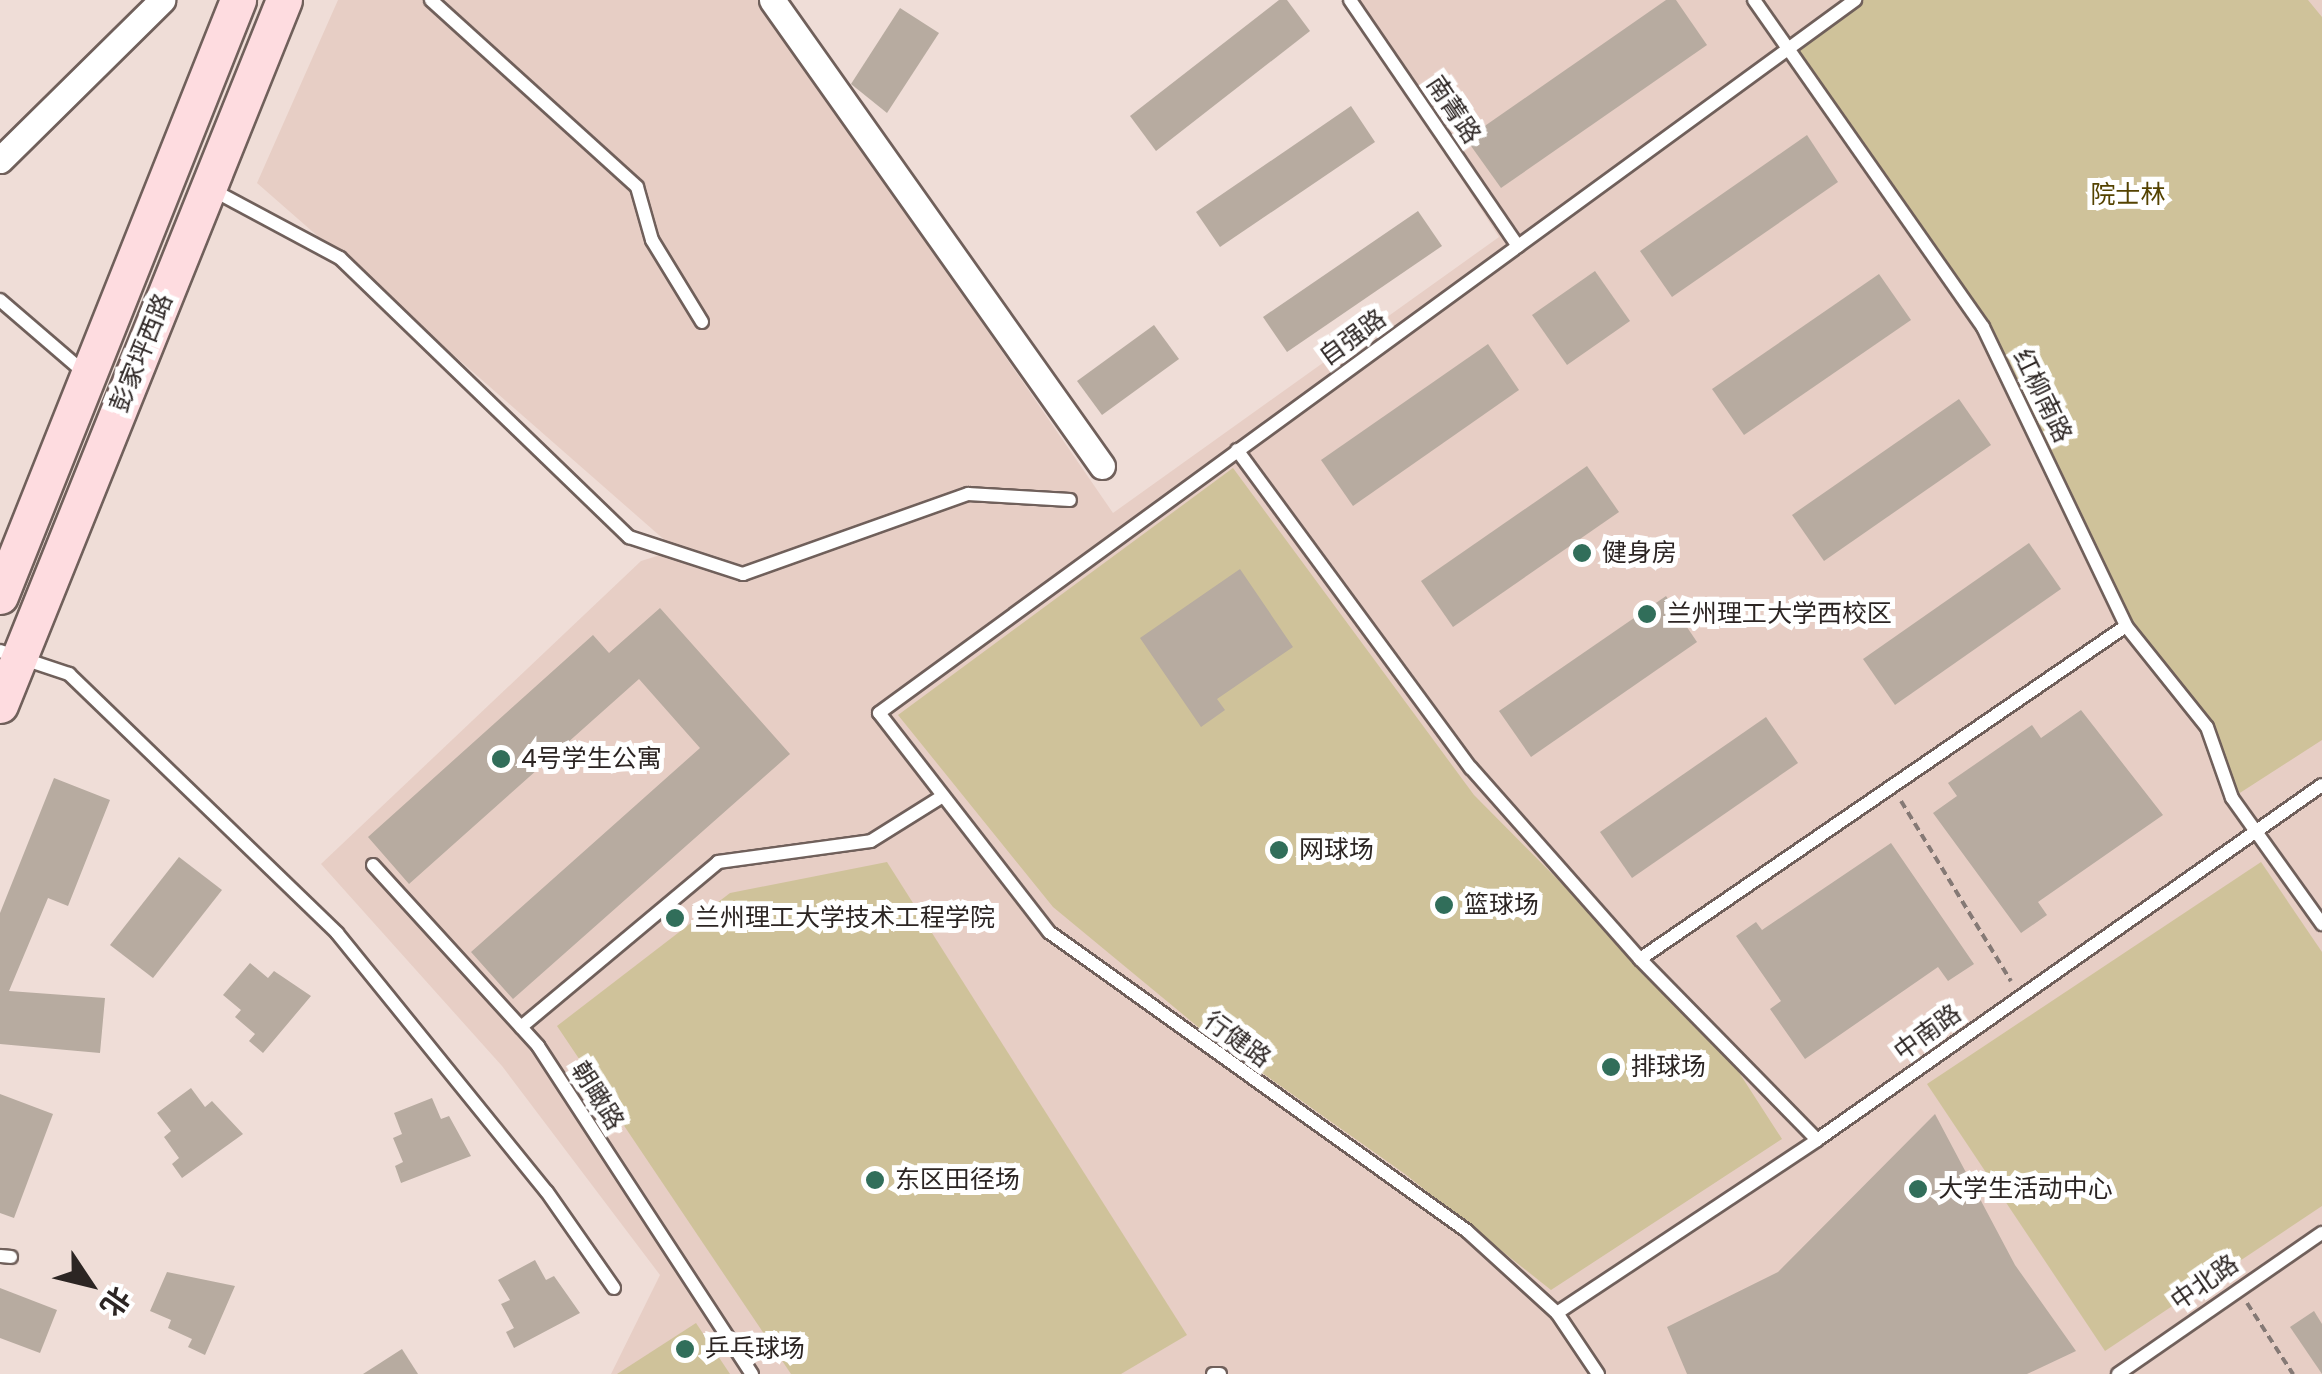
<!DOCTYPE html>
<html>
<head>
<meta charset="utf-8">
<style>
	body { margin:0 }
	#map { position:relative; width:2322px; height:1374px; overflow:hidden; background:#efddd7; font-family:Poppins,"Noto Sans SC",sans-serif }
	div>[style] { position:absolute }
	.built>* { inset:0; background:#e7cec5 }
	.green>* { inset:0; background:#cfc29a }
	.building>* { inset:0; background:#b7aba0 }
	.path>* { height:4px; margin-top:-2px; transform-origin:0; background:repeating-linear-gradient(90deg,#857975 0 8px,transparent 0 13px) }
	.roads { filter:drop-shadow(2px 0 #70605b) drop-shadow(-2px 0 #70605b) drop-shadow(0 2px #70605b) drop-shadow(0 -2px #70605b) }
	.lane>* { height:12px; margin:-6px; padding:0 6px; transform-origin:6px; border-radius:6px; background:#fff }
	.street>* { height:25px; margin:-12.5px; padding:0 12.5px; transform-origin:12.5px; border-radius:12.5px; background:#fff }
	.secondary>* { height:35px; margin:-17.5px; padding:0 17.5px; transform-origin:17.5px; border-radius:17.5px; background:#fedce0 }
	.dots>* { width:28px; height:28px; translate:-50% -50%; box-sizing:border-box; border:5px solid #fff; border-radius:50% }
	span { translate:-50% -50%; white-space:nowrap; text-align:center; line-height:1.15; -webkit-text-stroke:10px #fff; paint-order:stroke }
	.street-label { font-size:25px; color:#2c2523 }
	.park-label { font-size:25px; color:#544200 }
	.poi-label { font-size:25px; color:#2c2523 }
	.left { translate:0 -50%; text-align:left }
	.north { position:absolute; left:40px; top:1234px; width:100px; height:100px; -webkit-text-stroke:8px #fff; paint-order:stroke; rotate:125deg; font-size:28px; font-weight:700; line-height:40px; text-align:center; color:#2c2523 }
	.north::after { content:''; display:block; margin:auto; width:35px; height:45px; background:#2c2523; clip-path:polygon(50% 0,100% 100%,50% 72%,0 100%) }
</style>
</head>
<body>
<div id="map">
	<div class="built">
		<div style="clip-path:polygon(338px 0,760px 0,1113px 513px,1499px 237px,1345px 0,2322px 0,2322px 1374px,611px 1374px,660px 1275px,502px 1066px,321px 864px,641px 561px,676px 550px,257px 183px)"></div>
	</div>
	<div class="green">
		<div style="clip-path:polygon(1861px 0,2308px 0,2322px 17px,2322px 740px,2232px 798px,2207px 727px,2126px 626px,1990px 336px,1787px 49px)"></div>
		<div style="clip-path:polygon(1233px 468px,1474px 795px,1720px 1043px,1782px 1139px,1551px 1290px,1405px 1174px,1203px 1031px,1053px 907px,898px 715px)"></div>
		<div style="clip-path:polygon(887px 862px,1187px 1335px,1121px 1374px,791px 1374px,557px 1026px,730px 893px)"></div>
		<div style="clip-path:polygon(2261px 862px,2322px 952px,2322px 1206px,2105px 1351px,1927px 1084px)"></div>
		<div style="clip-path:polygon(696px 1323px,730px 1374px,617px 1374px)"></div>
	</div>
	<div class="building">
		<div style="clip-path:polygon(1279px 0,1287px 0,1310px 31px,1156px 151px,1130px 116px)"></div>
		<div style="clip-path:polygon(1666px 0,1676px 0,1707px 45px,1501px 188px,1466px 139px)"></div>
		<div style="clip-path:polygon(900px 8px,939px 33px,887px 113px,851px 84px)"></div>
		<div style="clip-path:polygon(1351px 106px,1375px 142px,1220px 247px,1196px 212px)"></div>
		<div style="clip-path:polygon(1807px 135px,1838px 182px,1672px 297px,1640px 251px)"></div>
		<div style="clip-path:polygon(1418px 211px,1442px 246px,1287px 352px,1263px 317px)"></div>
		<div style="clip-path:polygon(1595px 271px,1630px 321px,1567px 365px,1532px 315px)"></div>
		<div style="clip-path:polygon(1879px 274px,1911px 320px,1744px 435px,1712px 389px)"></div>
		<div style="clip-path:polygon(1154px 325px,1179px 359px,1102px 415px,1077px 381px)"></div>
		<div style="clip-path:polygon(1488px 344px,1519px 390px,1353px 506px,1321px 460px)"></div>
		<div style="clip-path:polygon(1959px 399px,1991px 445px,1824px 561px,1792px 515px)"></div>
		<div style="clip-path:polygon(1587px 466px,1619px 512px,1453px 627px,1421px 581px)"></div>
		<div style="clip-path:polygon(2029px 543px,2061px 589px,1895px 705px,1863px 659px)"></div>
		<div style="clip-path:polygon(1240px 569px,1293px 647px,1217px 699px,1225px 710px,1201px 727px,1140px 638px)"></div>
		<div style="clip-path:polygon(1666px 596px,1697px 642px,1531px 757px,1499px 711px)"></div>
		<div style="clip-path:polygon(660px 608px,790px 754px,513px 999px,471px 952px,700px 748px,639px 679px,409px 884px,368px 837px,593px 635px,609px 653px)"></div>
		<div style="clip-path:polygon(2081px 710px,2163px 815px,2038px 902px,2047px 915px,2021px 933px,1933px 813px,1957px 796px,1948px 783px,2032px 725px,2041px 738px)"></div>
		<div style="clip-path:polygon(1766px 717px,1798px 763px,1632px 878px,1600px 832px)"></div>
		<div style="clip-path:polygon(54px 778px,110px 800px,68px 906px,48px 898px,9px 991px,105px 998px,100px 1053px,0 1044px,0 913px)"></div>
		<div style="clip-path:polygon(1891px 843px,1974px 964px,1948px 981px,1938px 967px,1805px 1059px,1770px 1009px,1781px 1001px,1736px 936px,1756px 922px,1762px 930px)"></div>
		<div style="clip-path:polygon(179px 857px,222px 890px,153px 978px,110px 945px)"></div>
		<div style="clip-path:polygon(250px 963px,268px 978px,274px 971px,311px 996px,263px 1053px,249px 1041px,255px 1034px,235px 1017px,241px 1010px,223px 995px)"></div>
		<div style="clip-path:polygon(191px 1088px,205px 1107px,212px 1101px,243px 1134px,182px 1178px,172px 1164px,179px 1158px,164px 1137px,171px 1131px,157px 1113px)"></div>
		<div style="clip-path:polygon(0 1094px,53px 1114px,14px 1218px,0 1213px)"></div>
		<div style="clip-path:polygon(432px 1098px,441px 1119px,449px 1116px,471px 1156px,401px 1183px,395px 1166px,403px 1162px,393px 1138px,402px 1134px,394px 1113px)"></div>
		<div style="clip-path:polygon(1935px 1114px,2015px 1265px,2076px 1351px,2027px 1374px,1687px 1374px,1667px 1327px,1778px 1272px)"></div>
		<div style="clip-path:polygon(535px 1260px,546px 1280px,554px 1276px,580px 1313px,514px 1348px,506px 1332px,514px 1328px,501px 1304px,510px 1300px,498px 1280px)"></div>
		<div style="clip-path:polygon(167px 1272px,235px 1286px,205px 1355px,188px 1347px,192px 1339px,168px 1328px,171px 1320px,150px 1311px)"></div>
		<div style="clip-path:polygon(0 1288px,57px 1310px,40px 1353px,0 1338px)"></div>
		<div style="clip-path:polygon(2314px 1311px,2322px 1324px,2322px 1374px,2290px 1327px)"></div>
		<div style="clip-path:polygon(402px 1349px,418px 1374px,363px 1374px)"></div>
	</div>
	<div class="path">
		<div style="left:1901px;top:801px;width:211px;rotate:58.6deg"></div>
		<div style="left:2247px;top:1303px;width:85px;rotate:57.1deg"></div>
	</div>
	<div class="roads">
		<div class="lane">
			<div style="left:431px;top:0;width:278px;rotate:42.2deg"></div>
			<div style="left:637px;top:187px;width:55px;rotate:74.2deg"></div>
			<div style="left:652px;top:240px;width:96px;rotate:58.6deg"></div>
			<div style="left:1350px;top:0;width:298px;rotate:55.7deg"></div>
			<div style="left:1754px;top:0;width:399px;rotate:55deg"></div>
			<div style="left:1983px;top:327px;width:331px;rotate:64.4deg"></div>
			<div style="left:2126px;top:626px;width:129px;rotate:51.3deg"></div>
			<div style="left:2207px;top:727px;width:75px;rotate:70.6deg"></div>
			<div style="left:2232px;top:798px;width:155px;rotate:54.5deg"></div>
			<div style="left:213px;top:190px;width:144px;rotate:28.2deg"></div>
			<div style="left:340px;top:258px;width:402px;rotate:44deg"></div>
			<div style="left:629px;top:537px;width:120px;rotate:18deg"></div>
			<div style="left:743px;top:574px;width:239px;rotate:-19.6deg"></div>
			<div style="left:968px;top:494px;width:102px;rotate:3.4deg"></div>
			<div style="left:0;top:300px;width:113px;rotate:40.7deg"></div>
			<div style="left:1237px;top:450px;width:395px;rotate:53.7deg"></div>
			<div style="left:1471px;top:768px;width:255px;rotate:48.5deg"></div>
			<div style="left:1640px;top:959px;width:253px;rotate:45.6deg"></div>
			<div style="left:0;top:651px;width:73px;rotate:18.4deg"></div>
			<div style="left:69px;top:674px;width:373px;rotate:44deg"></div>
			<div style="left:337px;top:933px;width:333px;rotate:51deg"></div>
			<div style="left:547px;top:1192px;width:117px;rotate:55.1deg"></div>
			<div style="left:373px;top:865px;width:245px;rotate:47.6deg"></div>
			<div style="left:538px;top:1046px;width:392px;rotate:56.9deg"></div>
			<div style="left:1640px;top:959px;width:589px;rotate:-34.42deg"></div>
			<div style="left:521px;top:1027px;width:257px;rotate:-39.9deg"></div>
			<div style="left:718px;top:862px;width:154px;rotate:-7.8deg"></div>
			<div style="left:871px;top:841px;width:85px;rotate:-32deg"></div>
			<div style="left:0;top:1256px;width:11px;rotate:5deg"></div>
			<div style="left:1557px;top:1313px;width:312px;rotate:-33.6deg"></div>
			<div style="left:1817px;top:1140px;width:617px;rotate:-35.11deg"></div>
			<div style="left:1213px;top:1374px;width:7px"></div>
			<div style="left:1598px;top:1374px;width:73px;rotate:-123.9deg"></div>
			<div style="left:1557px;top:1313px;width:122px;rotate:-137.7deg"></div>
			<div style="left:1467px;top:1231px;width:514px;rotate:-144.42deg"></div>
			<div style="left:1049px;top:932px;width:277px;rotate:-127.8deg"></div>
			<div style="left:879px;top:713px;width:1209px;rotate:-36.15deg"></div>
			<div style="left:2118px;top:1374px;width:248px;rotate:-34.7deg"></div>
		</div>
		<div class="street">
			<div style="left:772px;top:0;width:571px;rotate:54.7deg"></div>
			<div style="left:0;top:160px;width:228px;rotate:-44.6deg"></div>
		</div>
		<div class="secondary">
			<div style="left:0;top:596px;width:642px;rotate:-68.23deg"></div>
			<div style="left:0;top:705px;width:760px;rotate:-68.06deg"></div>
		</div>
	</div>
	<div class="dots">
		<div style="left:1582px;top:553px;background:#316e5a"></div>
		<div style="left:1647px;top:614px;background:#316e5a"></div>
		<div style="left:501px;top:759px;background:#316e5a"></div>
		<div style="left:1279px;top:850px;background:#316e5a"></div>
		<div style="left:1444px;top:905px;background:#316e5a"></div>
		<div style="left:675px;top:918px;background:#316e5a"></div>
		<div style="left:1611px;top:1067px;background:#316e5a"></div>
		<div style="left:875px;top:1180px;background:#316e5a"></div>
		<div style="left:1918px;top:1189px;background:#316e5a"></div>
		<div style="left:685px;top:1349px;background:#316e5a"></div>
	</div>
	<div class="street-label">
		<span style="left:1453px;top:110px;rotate:56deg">南菁路</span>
		<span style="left:1353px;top:338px;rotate:-36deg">自强路</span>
		<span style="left:142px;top:353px;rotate:-68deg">彭家坪西路</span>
		<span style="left:2042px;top:396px;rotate:64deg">红柳南路</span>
		<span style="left:1928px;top:1033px;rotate:-36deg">中南路</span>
		<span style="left:1237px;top:1040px;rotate:36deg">行健路</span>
		<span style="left:597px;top:1096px;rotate:58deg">朝瞰路</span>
		<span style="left:2205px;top:1283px;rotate:-35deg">中北路</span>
	</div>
	<div class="park-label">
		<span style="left:2128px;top:195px">院士林</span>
	</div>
	<div class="poi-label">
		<span class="left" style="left:1602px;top:553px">健身房</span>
		<span class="left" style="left:1667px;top:614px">兰州理工大学西校区</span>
		<span class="left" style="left:521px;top:759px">4号学生公寓</span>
		<span class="left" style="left:1299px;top:850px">网球场</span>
		<span class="left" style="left:1464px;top:905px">篮球场</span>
		<span class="left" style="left:695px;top:918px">兰州理工大学技术工程学院</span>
		<span class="left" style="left:1631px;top:1067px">排球场</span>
		<span class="left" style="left:895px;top:1180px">东区田径场</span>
		<span class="left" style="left:1938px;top:1189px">大学生活动中心</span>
		<span class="left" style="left:705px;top:1349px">乒乓球场</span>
	</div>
	<div class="north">北</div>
</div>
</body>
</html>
